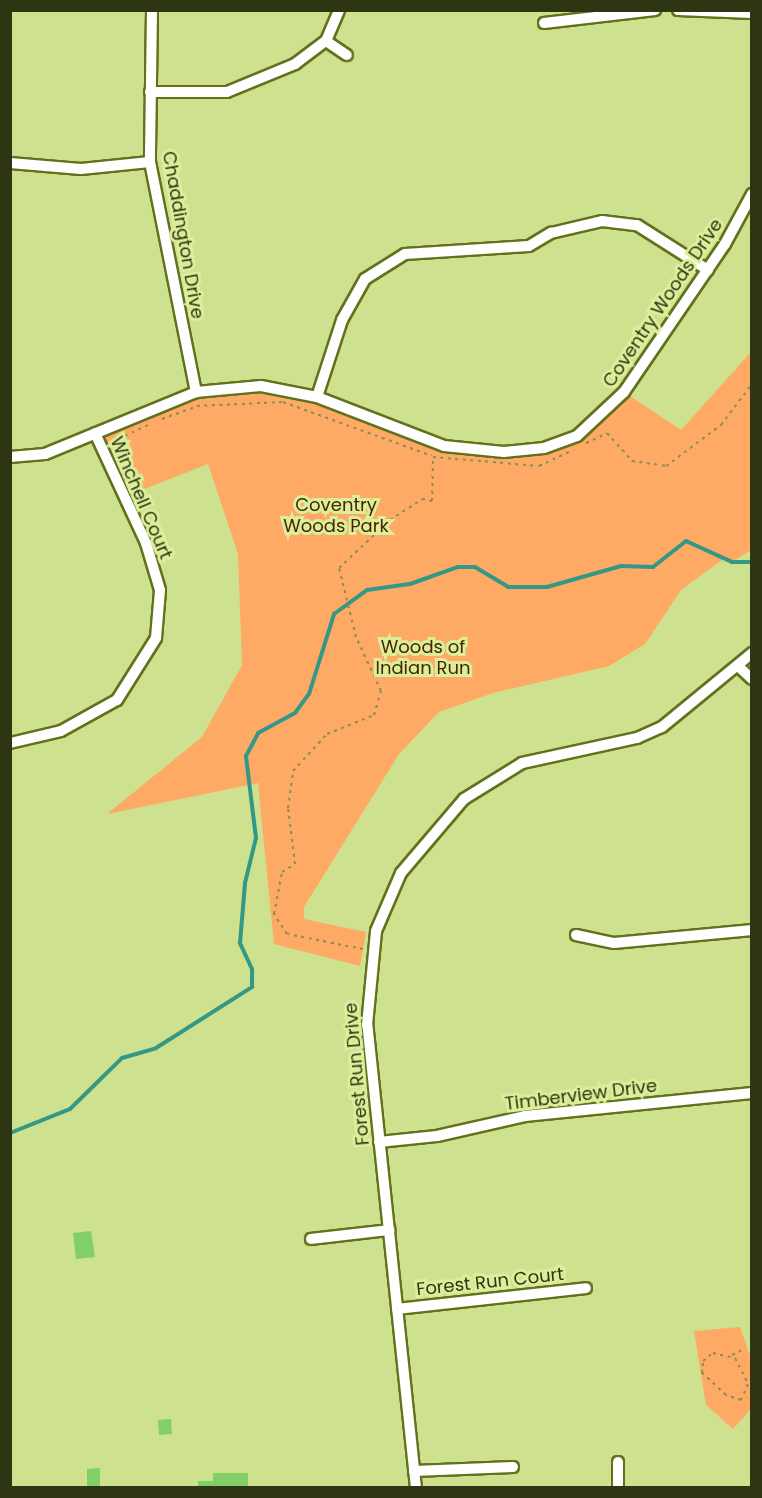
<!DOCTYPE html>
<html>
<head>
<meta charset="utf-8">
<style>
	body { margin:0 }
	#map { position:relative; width:762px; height:1498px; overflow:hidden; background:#cee18e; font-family:Poppins,sans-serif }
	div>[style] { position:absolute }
	.green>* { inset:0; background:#feaa65 }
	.stream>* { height:4px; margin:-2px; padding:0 2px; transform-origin:2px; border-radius:2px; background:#349886 }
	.building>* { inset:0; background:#80cf68 }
	.path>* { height:2px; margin-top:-1px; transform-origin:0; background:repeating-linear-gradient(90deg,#849154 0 3px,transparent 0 7.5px) }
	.roads { filter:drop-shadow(2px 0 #63711c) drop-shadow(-2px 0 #63711c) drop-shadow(0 2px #63711c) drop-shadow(0 -2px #63711c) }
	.minor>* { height:10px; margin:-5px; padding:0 5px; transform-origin:5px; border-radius:5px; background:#fff }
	span { translate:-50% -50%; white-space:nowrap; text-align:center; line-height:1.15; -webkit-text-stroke:6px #dbee9a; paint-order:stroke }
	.street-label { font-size:18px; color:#2e3512 }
	.park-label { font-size:18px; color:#4a2400 }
	.frame { position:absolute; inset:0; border:12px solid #2e3512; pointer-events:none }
</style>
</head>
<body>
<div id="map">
	<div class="green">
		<div style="clip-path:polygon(751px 352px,751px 550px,732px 562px,722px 560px,681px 590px,645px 644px,609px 666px,493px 693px,439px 712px,399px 754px,304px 907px,304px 919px,366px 932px,360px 966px,274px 944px,258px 783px,107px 814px,202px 737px,242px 665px,238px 554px,208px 464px,124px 497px,95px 433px,196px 392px,261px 386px,317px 397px,444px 446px,504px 452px,577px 436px,624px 392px,681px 430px)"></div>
		<div style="clip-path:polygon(740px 1327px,751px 1358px,751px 1409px,733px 1429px,706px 1405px,694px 1331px)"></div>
	</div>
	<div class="stream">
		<div style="left:10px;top:1133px;width:65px;rotate:-21.8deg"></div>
		<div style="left:70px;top:1109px;width:73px;rotate:-44.4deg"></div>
		<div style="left:122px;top:1058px;width:35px;rotate:-16deg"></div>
		<div style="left:156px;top:1048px;width:114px;rotate:-32.4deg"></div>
		<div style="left:252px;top:987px;width:18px;rotate:-90deg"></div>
		<div style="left:252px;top:969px;width:29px;rotate:-115deg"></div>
		<div style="left:240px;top:943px;width:60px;rotate:-85.2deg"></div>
		<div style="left:245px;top:883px;width:46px;rotate:-76.3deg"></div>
		<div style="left:256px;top:838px;width:83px;rotate:-97deg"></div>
		<div style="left:246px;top:756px;width:26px;rotate:-62deg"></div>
		<div style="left:258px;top:733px;width:42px;rotate:-28.4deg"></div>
		<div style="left:295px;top:713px;width:24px;rotate:-54deg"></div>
		<div style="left:309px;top:694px;width:84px;rotate:-72.6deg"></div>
		<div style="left:334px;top:614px;width:41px;rotate:-36deg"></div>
		<div style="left:367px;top:590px;width:43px;rotate:-7.9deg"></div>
		<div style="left:410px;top:584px;width:51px;rotate:-19.5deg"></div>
		<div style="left:458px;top:567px;width:17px"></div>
		<div style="left:475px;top:567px;width:39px;rotate:31deg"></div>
		<div style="left:508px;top:587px;width:39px"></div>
		<div style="left:547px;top:587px;width:77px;rotate:-15.8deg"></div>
		<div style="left:621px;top:566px;width:32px;rotate:2deg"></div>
		<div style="left:653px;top:567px;width:42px;rotate:-38.2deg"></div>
		<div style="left:686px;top:541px;width:51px;rotate:24.5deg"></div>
		<div style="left:732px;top:562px;width:20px"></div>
	</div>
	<div class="building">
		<div style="clip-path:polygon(91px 1231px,95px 1257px,76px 1259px,73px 1233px)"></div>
		<div style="clip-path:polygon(171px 1419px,172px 1434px,159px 1435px,158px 1420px)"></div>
		<div style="clip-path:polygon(100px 1468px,100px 1487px,87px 1488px,87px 1469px)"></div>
		<div style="clip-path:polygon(213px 1473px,248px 1473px,248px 1487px,198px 1488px,198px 1481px,213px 1481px)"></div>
	</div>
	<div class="path">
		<div style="left:162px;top:419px;width:37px;rotate:-20deg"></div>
		<div style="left:197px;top:406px;width:86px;rotate:-2.7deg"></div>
		<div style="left:283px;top:402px;width:158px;rotate:19.9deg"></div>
		<div style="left:118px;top:439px;width:33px;rotate:-25deg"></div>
		<div style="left:586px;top:443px;width:23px;rotate:-25deg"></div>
		<div style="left:607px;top:433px;width:38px;rotate:48deg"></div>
		<div style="left:632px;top:461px;width:34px;rotate:8deg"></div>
		<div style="left:666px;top:466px;width:69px;rotate:-36.7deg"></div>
		<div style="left:721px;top:425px;width:51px;rotate:-52.9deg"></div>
		<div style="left:363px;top:949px;width:77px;rotate:-168.8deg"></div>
		<div style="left:287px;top:934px;width:24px;rotate:-123deg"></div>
		<div style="left:274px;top:914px;width:43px;rotate:-79.2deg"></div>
		<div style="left:282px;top:872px;width:15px;rotate:-32deg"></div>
		<div style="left:295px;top:864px;width:56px;rotate:-97.1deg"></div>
		<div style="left:288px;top:808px;width:37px;rotate:-82deg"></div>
		<div style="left:293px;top:771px;width:50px;rotate:-47.4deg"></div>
		<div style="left:327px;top:734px;width:51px;rotate:-22deg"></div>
		<div style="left:374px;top:715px;width:25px;rotate:-74deg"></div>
		<div style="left:381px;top:691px;width:60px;rotate:-114.8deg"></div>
		<div style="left:356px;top:637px;width:71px;rotate:-103.8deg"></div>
		<div style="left:339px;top:568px;width:70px;rotate:-43.3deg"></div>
		<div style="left:390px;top:520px;width:38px;rotate:-33deg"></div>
		<div style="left:422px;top:499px;width:10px;rotate:11deg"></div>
		<div style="left:432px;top:501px;width:44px;rotate:-88.7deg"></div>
		<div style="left:433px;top:457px;width:106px;rotate:4.9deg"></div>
		<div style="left:539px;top:466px;width:38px;rotate:-25deg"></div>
		<div style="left:713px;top:1353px;width:23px;rotate:13deg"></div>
		<div style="left:735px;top:1358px;width:29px;rotate:63deg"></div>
		<div style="left:748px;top:1384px;width:17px;rotate:114deg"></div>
		<div style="left:741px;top:1400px;width:16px;rotate:-162deg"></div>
		<div style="left:726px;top:1395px;width:33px;rotate:-137deg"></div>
		<div style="left:702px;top:1373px;width:12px;rotate:-85deg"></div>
		<div style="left:703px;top:1361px;width:13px;rotate:-39deg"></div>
		<div style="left:732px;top:1355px;width:13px;rotate:-27deg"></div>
	</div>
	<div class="roads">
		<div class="minor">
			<div style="left:152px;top:10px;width:152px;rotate:90.8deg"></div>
			<div style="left:150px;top:162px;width:235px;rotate:78.7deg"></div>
			<div style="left:678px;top:10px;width:74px;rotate:2.3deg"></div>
			<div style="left:544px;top:23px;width:112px;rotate:-6.7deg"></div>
			<div style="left:326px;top:41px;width:25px;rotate:34deg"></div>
			<div style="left:150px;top:92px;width:77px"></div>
			<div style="left:227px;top:92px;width:74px;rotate:-22.4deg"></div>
			<div style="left:295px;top:64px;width:39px;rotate:-37deg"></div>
			<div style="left:326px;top:41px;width:34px;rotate:-67deg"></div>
			<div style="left:10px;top:163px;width:71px;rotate:4.8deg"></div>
			<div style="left:81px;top:169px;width:69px;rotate:-5.8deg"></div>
			<div style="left:317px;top:397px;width:81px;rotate:-72deg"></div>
			<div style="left:342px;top:320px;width:47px;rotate:-60.7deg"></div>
			<div style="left:365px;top:279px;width:47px;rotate:-32deg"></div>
			<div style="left:405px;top:254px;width:124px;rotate:-3.7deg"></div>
			<div style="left:529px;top:246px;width:26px;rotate:-31deg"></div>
			<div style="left:551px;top:233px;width:52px;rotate:-13.2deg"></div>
			<div style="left:602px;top:221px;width:35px;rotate:7deg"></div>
			<div style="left:637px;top:225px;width:84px;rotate:32.4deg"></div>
			<div style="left:10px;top:457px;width:35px;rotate:-5deg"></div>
			<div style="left:45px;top:454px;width:163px;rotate:-22.3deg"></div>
			<div style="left:196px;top:392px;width:65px;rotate:-5.3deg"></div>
			<div style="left:261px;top:386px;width:57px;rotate:11.1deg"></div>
			<div style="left:317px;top:397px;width:136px;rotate:21.1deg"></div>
			<div style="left:444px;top:446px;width:60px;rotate:5.7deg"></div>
			<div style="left:504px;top:452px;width:40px;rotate:-5.7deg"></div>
			<div style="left:544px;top:448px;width:35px;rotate:-20deg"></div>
			<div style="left:577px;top:436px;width:64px;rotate:-43.1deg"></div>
			<div style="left:624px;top:392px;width:179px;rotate:-55.7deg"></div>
			<div style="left:725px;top:244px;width:57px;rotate:-61.6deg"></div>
			<div style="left:738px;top:666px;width:19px;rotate:43deg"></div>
			<div style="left:10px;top:743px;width:52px;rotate:-13.2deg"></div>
			<div style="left:61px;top:731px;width:64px;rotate:-29deg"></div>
			<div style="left:117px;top:700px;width:73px;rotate:-57.8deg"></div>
			<div style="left:156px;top:638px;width:48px;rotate:-85.2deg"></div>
			<div style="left:160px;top:590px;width:49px;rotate:-106.6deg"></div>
			<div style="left:146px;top:543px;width:121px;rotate:-114.9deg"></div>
			<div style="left:576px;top:935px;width:39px;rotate:12deg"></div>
			<div style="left:614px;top:943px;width:139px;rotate:-5.4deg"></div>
			<div style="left:379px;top:1142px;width:58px;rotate:-5.9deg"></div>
			<div style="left:437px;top:1136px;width:90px;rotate:-12.8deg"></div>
			<div style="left:525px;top:1116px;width:228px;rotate:-5.8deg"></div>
			<div style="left:311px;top:1239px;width:79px;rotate:-6.6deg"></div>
			<div style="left:397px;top:1309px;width:190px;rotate:-6.3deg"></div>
			<div style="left:414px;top:1471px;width:99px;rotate:-2.3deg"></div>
			<div style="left:416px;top:1488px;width:466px;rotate:-96deg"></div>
			<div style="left:367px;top:1025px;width:94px;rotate:-84.5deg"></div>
			<div style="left:376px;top:931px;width:63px;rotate:-66.7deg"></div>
			<div style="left:401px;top:873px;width:97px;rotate:-49.6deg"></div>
			<div style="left:464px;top:799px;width:68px;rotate:-31.8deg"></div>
			<div style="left:522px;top:763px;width:118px;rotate:-12.3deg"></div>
			<div style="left:637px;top:738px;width:27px;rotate:-24deg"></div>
			<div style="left:662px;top:727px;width:117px;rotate:-39.4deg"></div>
			<div style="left:618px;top:1488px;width:26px;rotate:-90deg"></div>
		</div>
	</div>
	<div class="street-label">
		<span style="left:183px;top:235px;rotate:80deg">Chaddington Drive</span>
		<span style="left:663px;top:303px;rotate:-56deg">Coventry Woods Drive</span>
		<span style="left:141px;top:498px;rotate:67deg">Winchell Court</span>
		<span style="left:357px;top:1074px;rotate:-95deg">Forest Run Drive</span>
		<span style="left:581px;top:1095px;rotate:-7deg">Timberview Drive</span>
		<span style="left:490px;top:1282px;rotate:-6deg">Forest Run Court</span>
	</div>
	<div class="park-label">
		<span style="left:336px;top:516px">Coventry<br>Woods Park</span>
		<span style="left:423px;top:658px">Woods of<br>Indian Run</span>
	</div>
	<div class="frame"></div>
</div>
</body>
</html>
